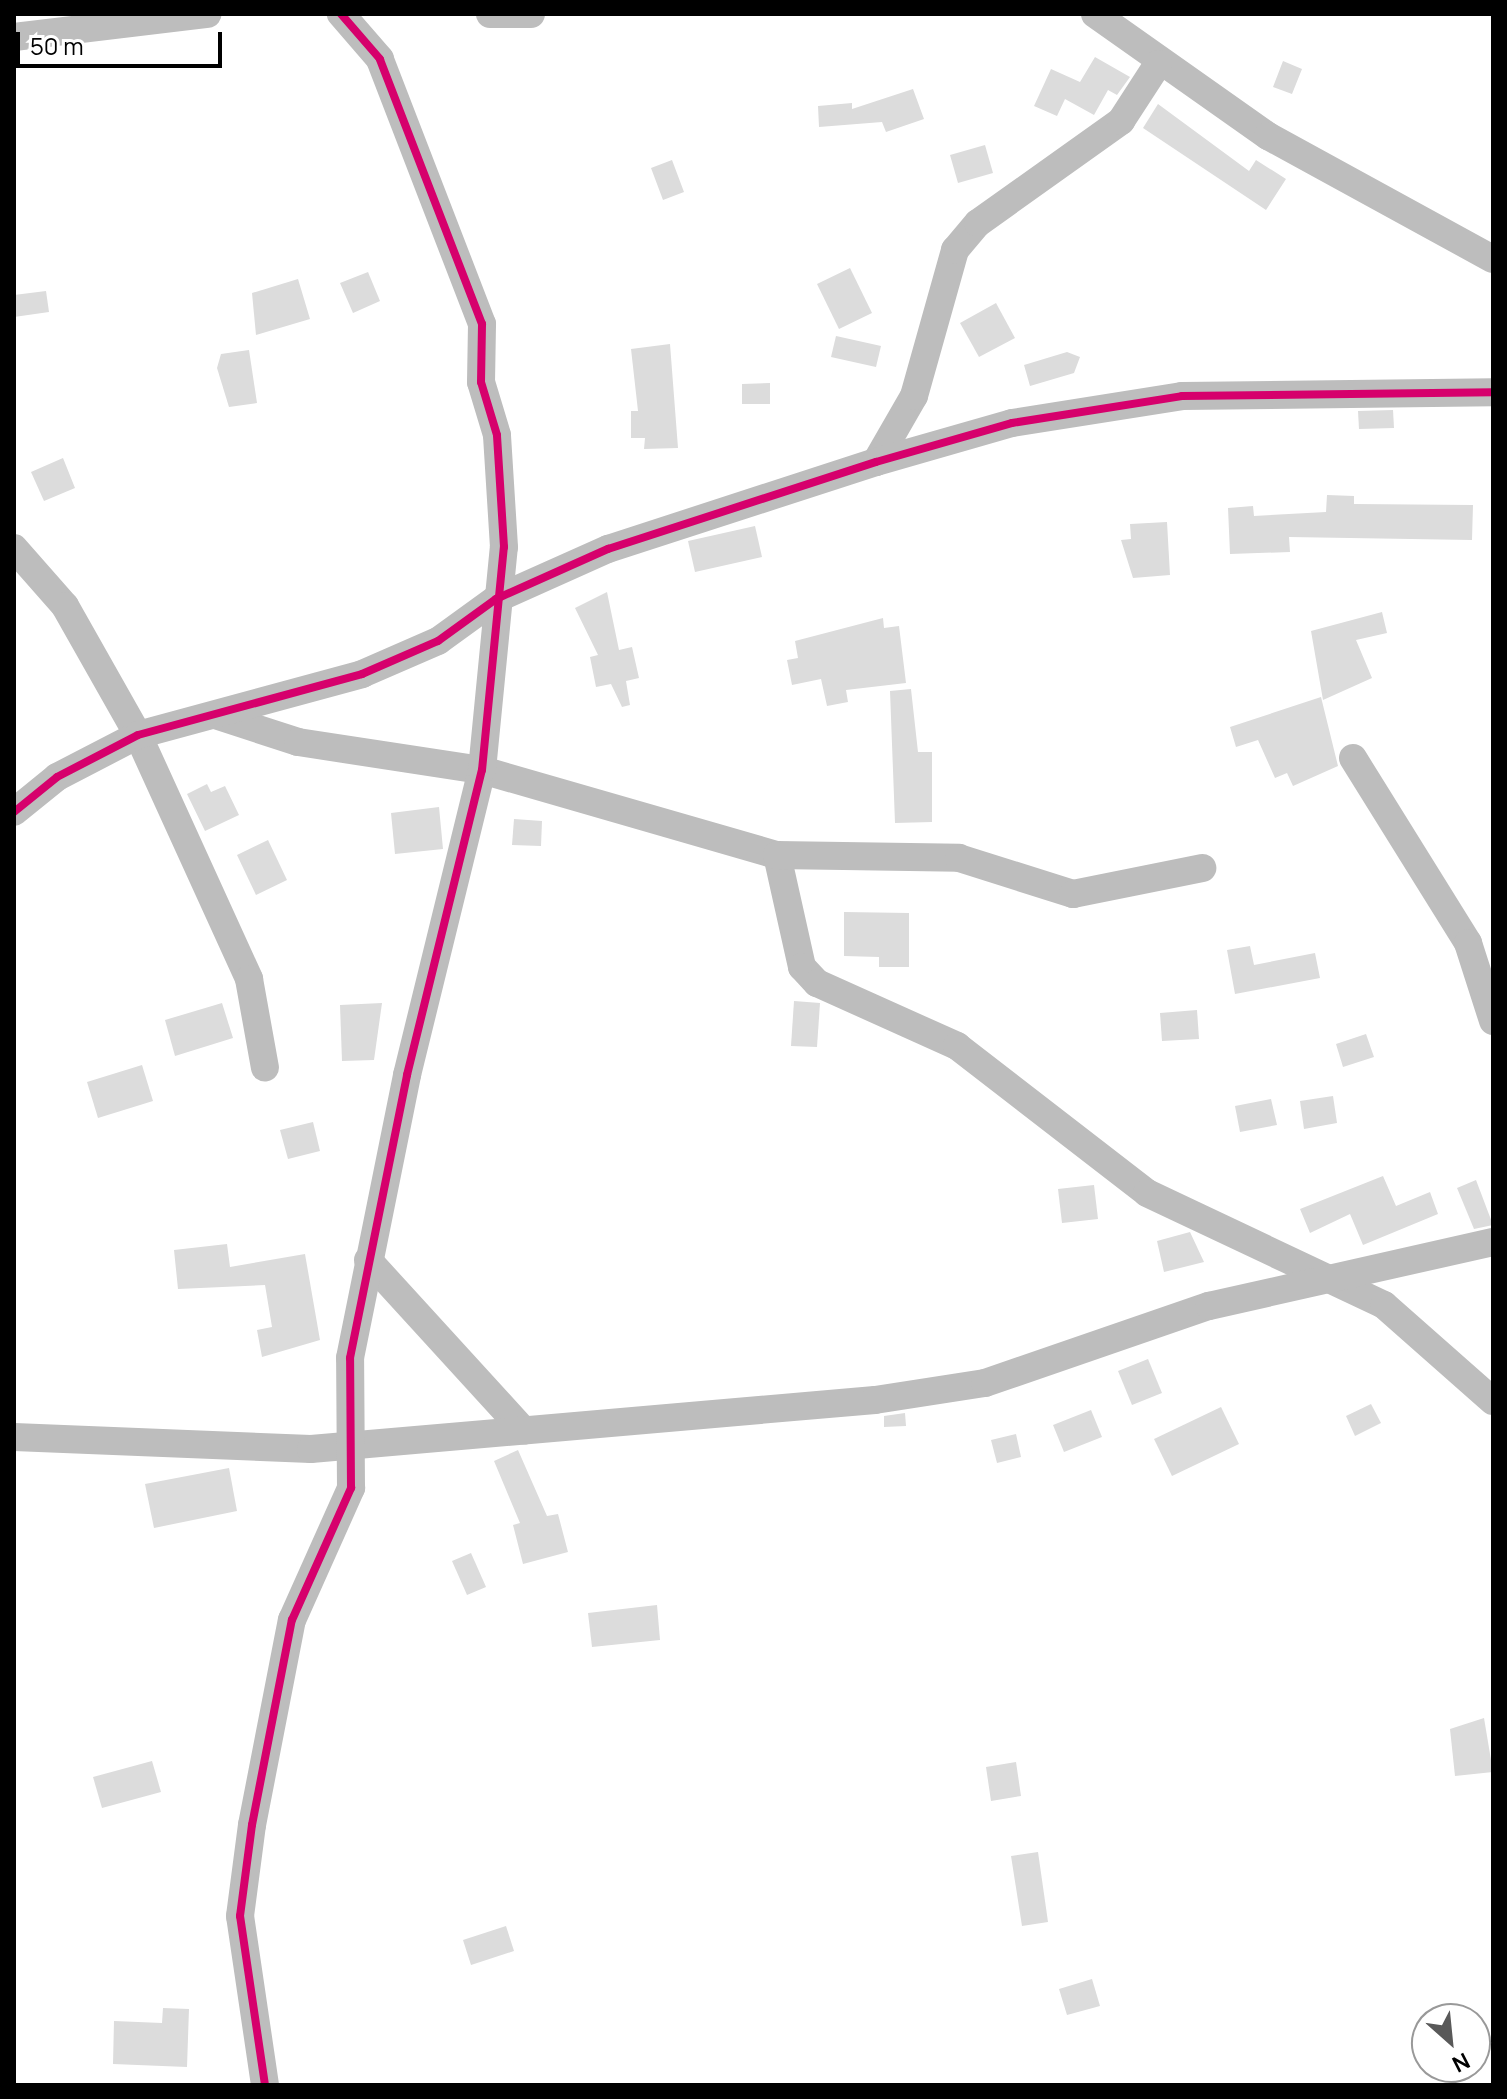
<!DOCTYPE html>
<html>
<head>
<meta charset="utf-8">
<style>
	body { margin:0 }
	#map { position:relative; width:1507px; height:2099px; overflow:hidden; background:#fff; font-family:Manrope,sans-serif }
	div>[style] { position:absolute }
	.building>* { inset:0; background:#dcdcdc }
	.minor>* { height:28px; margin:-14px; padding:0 14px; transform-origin:14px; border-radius:14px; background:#bdbdbd }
	.cycleway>* { height:8px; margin:-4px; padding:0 4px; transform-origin:4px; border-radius:4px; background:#d6006c }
	span { translate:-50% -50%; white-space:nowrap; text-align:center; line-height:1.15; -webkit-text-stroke:6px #fff; paint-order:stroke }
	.frame { position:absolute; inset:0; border:16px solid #000; pointer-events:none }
	.north { position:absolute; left:1411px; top:2003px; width:80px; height:80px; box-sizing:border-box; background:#fff; border:2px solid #999; border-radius:50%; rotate:153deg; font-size:22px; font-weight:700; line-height:32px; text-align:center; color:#000 }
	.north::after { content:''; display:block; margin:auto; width:28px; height:36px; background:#595959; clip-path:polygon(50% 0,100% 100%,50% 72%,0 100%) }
	.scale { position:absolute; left:16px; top:32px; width:206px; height:36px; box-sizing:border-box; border:4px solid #000; border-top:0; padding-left:10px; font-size:24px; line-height:28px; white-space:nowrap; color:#000; -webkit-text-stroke:6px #fff; paint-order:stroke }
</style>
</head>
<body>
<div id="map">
	<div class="building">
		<div style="clip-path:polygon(1095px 57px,1130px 77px,1117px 95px,1108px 90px,1094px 115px,1065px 99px,1057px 116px,1034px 106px,1051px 69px,1080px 82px)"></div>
		<div style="clip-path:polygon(1283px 61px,1302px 69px,1292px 94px,1273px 87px)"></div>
		<div style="clip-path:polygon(913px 89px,924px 119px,886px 132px,882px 122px,819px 127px,818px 106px,852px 103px,852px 109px)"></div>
		<div style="clip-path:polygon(1158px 104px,1249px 171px,1256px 160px,1286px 179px,1266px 210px,1143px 128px)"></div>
		<div style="clip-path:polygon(985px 145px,993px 173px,958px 183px,950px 155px)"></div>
		<div style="clip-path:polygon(672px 160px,684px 192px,663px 200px,651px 168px)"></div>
		<div style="clip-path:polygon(850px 268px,872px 313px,839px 329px,817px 284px)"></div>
		<div style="clip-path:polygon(368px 272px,380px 301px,353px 313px,340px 283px)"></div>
		<div style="clip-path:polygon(298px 279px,310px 319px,256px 335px,252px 293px)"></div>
		<div style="clip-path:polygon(46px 291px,49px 312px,14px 317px,14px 295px)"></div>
		<div style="clip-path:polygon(996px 303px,1015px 338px,979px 357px,960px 323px)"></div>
		<div style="clip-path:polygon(836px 336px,881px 346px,876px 367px,831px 357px)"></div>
		<div style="clip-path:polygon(670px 344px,678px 448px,644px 449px,645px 438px,631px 438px,631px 411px,638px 411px,631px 349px)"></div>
		<div style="clip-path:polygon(249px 350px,257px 403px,229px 407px,217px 368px,221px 354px)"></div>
		<div style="clip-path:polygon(1067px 352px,1080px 357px,1074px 373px,1030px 386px,1024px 365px)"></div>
		<div style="clip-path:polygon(770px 383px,770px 404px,742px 404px,742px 384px)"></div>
		<div style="clip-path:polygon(1393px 410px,1394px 428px,1359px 429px,1358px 411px)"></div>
		<div style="clip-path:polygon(63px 458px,75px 488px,44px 501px,31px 472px)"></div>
		<div style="clip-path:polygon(1327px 495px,1354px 496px,1354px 504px,1473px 505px,1472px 540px,1289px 537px,1290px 552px,1230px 554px,1228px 508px,1253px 506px,1254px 516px,1326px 512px)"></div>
		<div style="clip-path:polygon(1167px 522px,1170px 575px,1133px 578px,1121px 540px,1131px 539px,1130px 524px)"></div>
		<div style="clip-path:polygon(755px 526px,762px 557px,695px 572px,688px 541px)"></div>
		<div style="clip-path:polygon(607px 592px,619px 650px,632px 647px,639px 678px,626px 681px,630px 705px,622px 707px,611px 684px,596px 687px,590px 657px,598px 655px,575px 608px)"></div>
		<div style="clip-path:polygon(1382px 612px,1387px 633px,1356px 640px,1372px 678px,1323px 700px,1311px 631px)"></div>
		<div style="clip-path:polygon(883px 618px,884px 628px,899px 626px,906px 683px,846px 690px,848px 702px,827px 706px,821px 679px,792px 685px,787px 660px,798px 658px,795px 641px)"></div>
		<div style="clip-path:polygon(911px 689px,918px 752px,932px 752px,932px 822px,895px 823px,890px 691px)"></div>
		<div style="clip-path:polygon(1321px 697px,1338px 766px,1293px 786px,1287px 773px,1275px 778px,1258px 740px,1236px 747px,1230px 727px)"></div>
		<div style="clip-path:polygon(207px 784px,211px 792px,225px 786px,239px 815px,205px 831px,187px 794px)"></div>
		<div style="clip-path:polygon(439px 807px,443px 849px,395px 854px,391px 813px)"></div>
		<div style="clip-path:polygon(514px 819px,542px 821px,541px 846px,512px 845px)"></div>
		<div style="clip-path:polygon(268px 840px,287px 880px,256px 895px,237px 855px)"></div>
		<div style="clip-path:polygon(844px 912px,909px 913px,909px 967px,879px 967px,879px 957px,844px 956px)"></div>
		<div style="clip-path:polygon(1250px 946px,1254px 965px,1315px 953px,1320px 978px,1235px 994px,1227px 950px)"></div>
		<div style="clip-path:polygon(794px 1001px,820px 1003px,817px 1047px,791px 1046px)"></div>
		<div style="clip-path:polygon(222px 1003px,233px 1038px,175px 1056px,165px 1020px)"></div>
		<div style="clip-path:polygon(382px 1003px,374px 1060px,342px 1061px,340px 1005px)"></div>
		<div style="clip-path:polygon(1197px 1010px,1199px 1039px,1162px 1041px,1160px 1013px)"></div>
		<div style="clip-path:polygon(1366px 1034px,1374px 1057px,1343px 1067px,1336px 1044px)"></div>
		<div style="clip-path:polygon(142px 1065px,153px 1101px,98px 1118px,87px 1082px)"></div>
		<div style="clip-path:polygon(1333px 1096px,1337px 1123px,1304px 1129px,1300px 1101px)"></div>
		<div style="clip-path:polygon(1271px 1099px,1277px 1125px,1240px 1132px,1235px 1106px)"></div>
		<div style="clip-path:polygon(313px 1122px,320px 1151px,288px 1159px,280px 1130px)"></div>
		<div style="clip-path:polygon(1383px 1176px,1396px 1206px,1430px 1192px,1438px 1214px,1363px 1245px,1350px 1214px,1310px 1233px,1300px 1209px)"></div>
		<div style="clip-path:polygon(1476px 1180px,1493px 1225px,1474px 1229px,1457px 1188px)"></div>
		<div style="clip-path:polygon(1094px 1185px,1098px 1219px,1062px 1223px,1058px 1189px)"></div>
		<div style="clip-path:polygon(1190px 1232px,1204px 1262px,1164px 1272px,1157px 1241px)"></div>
		<div style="clip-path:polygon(227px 1244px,230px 1267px,305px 1254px,320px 1340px,262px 1357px,257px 1330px,272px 1327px,265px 1285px,178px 1289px,174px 1250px)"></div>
		<div style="clip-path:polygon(1148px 1359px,1162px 1393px,1132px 1405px,1118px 1371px)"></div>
		<div style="clip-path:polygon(1371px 1404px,1381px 1423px,1355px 1436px,1346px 1416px)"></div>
		<div style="clip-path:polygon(1221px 1407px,1239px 1444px,1172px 1476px,1154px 1439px)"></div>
		<div style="clip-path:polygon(1091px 1410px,1102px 1437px,1064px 1452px,1053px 1425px)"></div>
		<div style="clip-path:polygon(905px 1413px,906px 1426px,884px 1427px,884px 1416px)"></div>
		<div style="clip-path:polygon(1016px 1434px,1021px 1457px,997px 1463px,991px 1440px)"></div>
		<div style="clip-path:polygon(518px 1450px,547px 1516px,558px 1514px,568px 1552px,523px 1564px,513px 1525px,520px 1523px,494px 1461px)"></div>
		<div style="clip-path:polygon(229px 1468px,237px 1511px,154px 1528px,145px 1484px)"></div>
		<div style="clip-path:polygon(471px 1553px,486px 1587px,467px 1595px,452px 1561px)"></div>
		<div style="clip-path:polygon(657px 1605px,660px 1640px,592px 1647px,588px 1613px)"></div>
		<div style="clip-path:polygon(1484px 1718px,1493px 1772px,1455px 1776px,1450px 1729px)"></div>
		<div style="clip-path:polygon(152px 1761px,161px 1792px,102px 1808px,93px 1777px)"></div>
		<div style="clip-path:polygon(1016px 1762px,1021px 1796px,991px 1801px,986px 1767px)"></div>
		<div style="clip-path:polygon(1038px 1852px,1048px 1922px,1022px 1926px,1011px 1856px)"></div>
		<div style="clip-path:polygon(506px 1926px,514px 1951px,471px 1965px,463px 1940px)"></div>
		<div style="clip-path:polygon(1092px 1979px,1100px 2006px,1067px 2015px,1059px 1989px)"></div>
		<div style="clip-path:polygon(163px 2008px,189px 2009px,187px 2067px,113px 2064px,114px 2021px,162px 2023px)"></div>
	</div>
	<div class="minor">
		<div style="left:490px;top:14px;width:41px"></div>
		<div style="left:1095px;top:14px;width:212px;rotate:35.2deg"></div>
		<div style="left:1268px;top:136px;width:256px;rotate:28.7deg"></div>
		<div style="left:14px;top:37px;width:195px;rotate:-6.8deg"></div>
		<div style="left:876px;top:462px;width:76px;rotate:-60.1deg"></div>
		<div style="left:914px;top:396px;width:152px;rotate:-74.3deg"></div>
		<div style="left:955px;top:250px;width:35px;rotate:-50deg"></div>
		<div style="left:978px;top:223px;width:176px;rotate:-35.5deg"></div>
		<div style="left:1121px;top:121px;width:68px;rotate:-57deg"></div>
		<div style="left:14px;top:548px;width:77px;rotate:48.7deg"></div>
		<div style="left:65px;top:606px;width:148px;rotate:60.5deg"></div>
		<div style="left:138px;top:735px;width:268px;rotate:65.5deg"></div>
		<div style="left:249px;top:979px;width:90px;rotate:79.8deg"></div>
		<div style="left:215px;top:715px;width:87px;rotate:18deg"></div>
		<div style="left:298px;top:742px;width:186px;rotate:8.7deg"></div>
		<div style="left:482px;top:770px;width:307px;rotate:16.1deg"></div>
		<div style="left:777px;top:855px;width:115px;rotate:77.4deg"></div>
		<div style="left:802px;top:967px;width:22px;rotate:47deg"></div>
		<div style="left:817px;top:983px;width:154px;rotate:24.2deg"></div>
		<div style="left:957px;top:1046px;width:240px;rotate:37.7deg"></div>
		<div style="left:1147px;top:1193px;width:262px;rotate:25.3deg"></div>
		<div style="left:1384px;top:1305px;width:145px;rotate:41.4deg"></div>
		<div style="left:1353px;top:758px;width:218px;rotate:58.1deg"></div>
		<div style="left:1468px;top:943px;width:82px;rotate:72.2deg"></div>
		<div style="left:14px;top:812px;width:55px;rotate:-39.1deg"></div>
		<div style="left:57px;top:777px;width:91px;rotate:-27.4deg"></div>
		<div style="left:138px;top:735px;width:232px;rotate:-15.2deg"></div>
		<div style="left:362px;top:674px;width:83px;rotate:-23.5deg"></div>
		<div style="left:438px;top:641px;width:72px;rotate:-35.9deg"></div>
		<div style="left:496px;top:599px;width:123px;rotate:-24.1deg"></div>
		<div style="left:608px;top:549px;width:282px;rotate:-18deg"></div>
		<div style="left:876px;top:462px;width:141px;rotate:-16deg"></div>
		<div style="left:1012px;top:423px;width:172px;rotate:-9deg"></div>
		<div style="left:1182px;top:396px;width:311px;rotate:-0.7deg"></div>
		<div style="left:777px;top:855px;width:182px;rotate:0.9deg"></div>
		<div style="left:959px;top:858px;width:120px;rotate:17.5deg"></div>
		<div style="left:1073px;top:894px;width:132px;rotate:-11.4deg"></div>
		<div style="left:368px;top:1260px;width:231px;rotate:47.6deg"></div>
		<div style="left:14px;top:1437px;width:297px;rotate:2.3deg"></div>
		<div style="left:311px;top:1449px;width:566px;rotate:-4.97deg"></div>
		<div style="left:875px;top:1400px;width:111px;rotate:-8.8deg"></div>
		<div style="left:985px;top:1383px;width:237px;rotate:-19deg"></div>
		<div style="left:1209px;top:1306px;width:291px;rotate:-12.7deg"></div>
		<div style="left:265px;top:2085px;width:171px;rotate:-98.4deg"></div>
		<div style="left:240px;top:1916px;width:92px;rotate:-82.5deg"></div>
		<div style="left:252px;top:1825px;width:209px;rotate:-79deg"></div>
		<div style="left:292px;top:1620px;width:145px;rotate:-65.9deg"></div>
		<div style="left:351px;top:1488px;width:130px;rotate:-90.4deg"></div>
		<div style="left:350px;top:1358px;width:289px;rotate:-78.6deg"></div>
		<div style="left:407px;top:1075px;width:314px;rotate:-76.2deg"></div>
		<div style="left:482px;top:770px;width:224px;rotate:-84.4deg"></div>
		<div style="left:504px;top:547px;width:112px;rotate:-93.6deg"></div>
		<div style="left:497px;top:435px;width:55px;rotate:-106.8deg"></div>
		<div style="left:481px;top:382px;width:58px;rotate:-89deg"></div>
		<div style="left:482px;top:324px;width:284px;rotate:-111.1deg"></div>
		<div style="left:380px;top:59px;width:60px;rotate:-130.9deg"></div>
	</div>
	<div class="cycleway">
		<div style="left:14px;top:812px;width:55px;rotate:-39.1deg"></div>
		<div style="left:57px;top:777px;width:91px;rotate:-27.4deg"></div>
		<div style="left:138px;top:735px;width:232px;rotate:-15.2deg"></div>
		<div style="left:362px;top:674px;width:83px;rotate:-23.5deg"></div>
		<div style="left:438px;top:641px;width:72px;rotate:-35.9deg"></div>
		<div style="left:496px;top:599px;width:123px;rotate:-24.1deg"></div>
		<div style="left:608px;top:549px;width:282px;rotate:-18deg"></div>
		<div style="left:876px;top:462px;width:141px;rotate:-16deg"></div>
		<div style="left:1012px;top:423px;width:172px;rotate:-9deg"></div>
		<div style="left:1182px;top:396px;width:311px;rotate:-0.7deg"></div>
		<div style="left:265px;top:2085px;width:171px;rotate:-98.4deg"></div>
		<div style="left:240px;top:1916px;width:92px;rotate:-82.5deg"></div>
		<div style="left:252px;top:1825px;width:209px;rotate:-79deg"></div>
		<div style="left:292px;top:1620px;width:145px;rotate:-65.9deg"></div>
		<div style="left:351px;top:1488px;width:130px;rotate:-90.4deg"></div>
		<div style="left:350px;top:1358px;width:289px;rotate:-78.6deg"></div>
		<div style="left:407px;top:1075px;width:314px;rotate:-76.2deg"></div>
		<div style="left:482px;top:770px;width:224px;rotate:-84.4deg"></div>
		<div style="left:504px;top:547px;width:112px;rotate:-93.6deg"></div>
		<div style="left:497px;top:435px;width:55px;rotate:-106.8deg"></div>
		<div style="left:481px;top:382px;width:58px;rotate:-89deg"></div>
		<div style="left:482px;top:324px;width:284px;rotate:-111.1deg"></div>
		<div style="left:380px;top:59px;width:60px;rotate:-130.9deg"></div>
	</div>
	<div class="frame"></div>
	<div class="north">N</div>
	<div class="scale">50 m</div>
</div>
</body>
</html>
